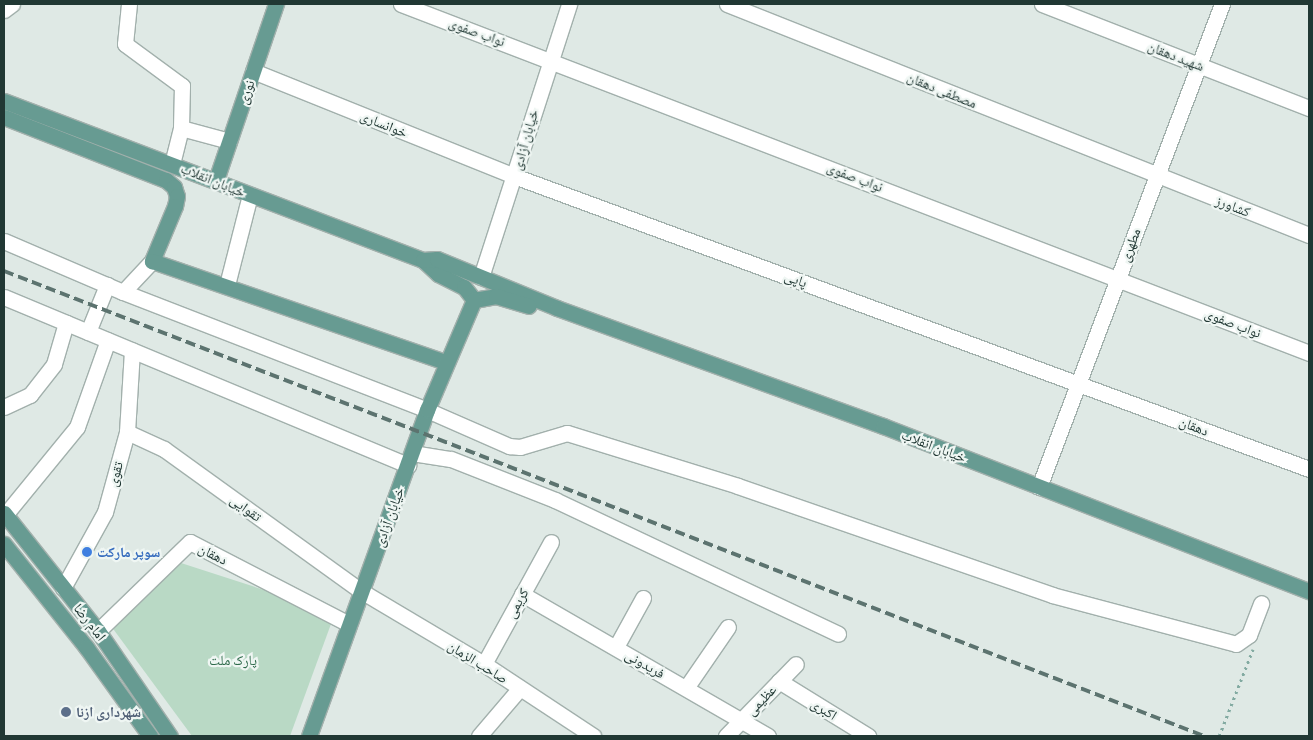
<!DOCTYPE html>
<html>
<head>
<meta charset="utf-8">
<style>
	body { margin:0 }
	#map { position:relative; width:1313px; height:740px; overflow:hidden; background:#dfe9e5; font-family:Manrope,"Noto Naskh Arabic",sans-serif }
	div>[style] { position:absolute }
	.green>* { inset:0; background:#b9d9c5 }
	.path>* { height:2.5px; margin-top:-1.25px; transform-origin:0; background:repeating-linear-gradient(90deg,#82aaa1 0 2.5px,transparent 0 6.5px) }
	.roads { filter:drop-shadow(1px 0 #a2b0ac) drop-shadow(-1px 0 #a2b0ac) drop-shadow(0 1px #a2b0ac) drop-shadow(0 -1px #a2b0ac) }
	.minor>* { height:15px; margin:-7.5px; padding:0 7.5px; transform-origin:7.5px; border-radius:7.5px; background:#fff }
	.major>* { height:15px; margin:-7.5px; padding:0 7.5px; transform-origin:7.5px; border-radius:7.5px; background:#679b92 }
	.rail>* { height:4px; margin-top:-2px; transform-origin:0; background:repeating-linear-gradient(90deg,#5c736f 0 10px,transparent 0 15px) }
	.dots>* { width:14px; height:14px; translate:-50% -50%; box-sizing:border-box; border:2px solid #eff6f3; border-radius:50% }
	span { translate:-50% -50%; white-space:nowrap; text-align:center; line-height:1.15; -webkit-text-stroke:4.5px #eff6f3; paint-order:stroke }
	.street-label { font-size:14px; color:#213834 }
	.shop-label { font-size:14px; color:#366cbe; font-weight:700 }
	.left { translate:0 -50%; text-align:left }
	.park-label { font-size:14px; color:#2f6b4c }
	.service-label { font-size:14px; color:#4e5e75; font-weight:700 }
	.frame { position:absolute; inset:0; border:5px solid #213834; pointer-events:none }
</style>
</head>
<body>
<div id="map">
	<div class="green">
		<div style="clip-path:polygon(181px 563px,335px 613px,290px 736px,192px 736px,111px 626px)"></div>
	</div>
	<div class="path">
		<div style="left:1219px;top:736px;width:93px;rotate:-68.7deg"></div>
	</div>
	<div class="roads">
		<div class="minor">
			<div style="left:129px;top:4px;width:40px;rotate:95.7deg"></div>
			<div style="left:125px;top:44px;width:71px;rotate:36.4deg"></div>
			<div style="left:182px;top:86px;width:42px;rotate:91.4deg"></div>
			<div style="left:181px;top:128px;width:37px;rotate:104deg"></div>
			<div style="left:401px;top:4px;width:973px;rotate:21.02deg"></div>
			<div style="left:727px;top:4px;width:626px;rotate:21.65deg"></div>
			<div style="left:1042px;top:4px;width:287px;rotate:21.3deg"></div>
			<div style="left:4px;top:10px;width:10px;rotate:-37deg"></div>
			<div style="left:253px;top:71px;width:281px;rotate:21.9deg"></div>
			<div style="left:514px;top:176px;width:847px;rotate:20.23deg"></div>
			<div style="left:181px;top:128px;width:50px;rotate:15.2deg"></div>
			<div style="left:4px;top:241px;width:129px;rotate:23.2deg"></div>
			<div style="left:123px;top:292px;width:42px;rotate:-46.9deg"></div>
			<div style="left:481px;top:277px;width:287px;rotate:-72.1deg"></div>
			<div style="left:227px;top:285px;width:93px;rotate:-75.7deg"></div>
			<div style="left:123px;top:292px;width:326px;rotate:21.2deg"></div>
			<div style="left:427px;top:410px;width:90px;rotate:23.7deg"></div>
			<div style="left:509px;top:446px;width:11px;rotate:5deg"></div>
			<div style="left:520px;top:447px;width:49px;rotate:-16.6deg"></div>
			<div style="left:567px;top:433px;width:179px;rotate:17.2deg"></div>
			<div style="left:738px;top:486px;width:332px;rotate:19.1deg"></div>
			<div style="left:1052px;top:595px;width:190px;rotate:14.9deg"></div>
			<div style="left:1236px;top:644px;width:16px;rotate:-35deg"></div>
			<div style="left:1249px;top:635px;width:34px;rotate:-69deg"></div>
			<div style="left:4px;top:297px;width:438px;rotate:22.6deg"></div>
			<div style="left:88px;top:332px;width:51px;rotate:-68deg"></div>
			<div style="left:4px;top:407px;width:29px;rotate:-25deg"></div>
			<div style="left:30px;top:395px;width:39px;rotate:-52deg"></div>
			<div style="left:54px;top:364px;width:43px;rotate:-73.7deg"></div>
			<div style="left:127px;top:432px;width:41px;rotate:24.7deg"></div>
			<div style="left:164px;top:449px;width:243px;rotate:35.8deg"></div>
			<div style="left:361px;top:591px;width:143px;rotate:30.7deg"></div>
			<div style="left:484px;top:664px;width:131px;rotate:33.4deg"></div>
			<div style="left:412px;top:453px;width:39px;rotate:9deg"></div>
			<div style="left:451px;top:459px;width:112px;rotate:21.5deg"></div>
			<div style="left:555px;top:500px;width:313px;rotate:25.3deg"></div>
			<div style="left:1039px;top:487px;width:517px;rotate:-69.25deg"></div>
			<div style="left:5px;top:515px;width:114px;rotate:-50.7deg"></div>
			<div style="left:77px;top:427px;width:92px;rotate:-70.4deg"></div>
			<div style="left:63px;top:588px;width:87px;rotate:-61.1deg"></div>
			<div style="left:105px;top:512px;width:83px;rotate:-74.6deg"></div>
			<div style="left:127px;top:432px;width:82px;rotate:-86.5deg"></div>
			<div style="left:522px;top:594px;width:284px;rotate:30deg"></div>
			<div style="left:98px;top:631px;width:128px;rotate:-44.1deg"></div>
			<div style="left:190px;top:542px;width:179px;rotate:27.3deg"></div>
			<div style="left:616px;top:647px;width:56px;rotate:-61.1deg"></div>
			<div style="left:484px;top:664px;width:139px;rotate:-61.2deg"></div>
			<div style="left:779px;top:681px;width:105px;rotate:31.7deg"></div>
			<div style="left:686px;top:688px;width:74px;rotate:-55.5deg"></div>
			<div style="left:479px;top:736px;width:63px;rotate:-49.5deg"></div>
			<div style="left:726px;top:736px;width:100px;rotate:-45.8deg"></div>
		</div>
		<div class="major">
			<div style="left:4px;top:101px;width:448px;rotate:20.8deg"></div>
			<div style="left:423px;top:260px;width:21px;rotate:43deg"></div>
			<div style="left:438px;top:274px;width:29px;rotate:27deg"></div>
			<div style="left:464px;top:287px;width:16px;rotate:52deg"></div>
			<div style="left:4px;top:117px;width:174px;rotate:21.3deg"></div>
			<div style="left:166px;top:180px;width:11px;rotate:41deg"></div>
			<div style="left:174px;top:187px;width:9px;rotate:72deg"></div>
			<div style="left:177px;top:196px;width:10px;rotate:101deg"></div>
			<div style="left:175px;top:206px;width:60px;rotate:112.7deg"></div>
			<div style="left:152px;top:261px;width:311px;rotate:19deg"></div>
			<div style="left:216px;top:180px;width:186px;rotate:-71.2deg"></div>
			<div style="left:423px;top:260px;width:14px;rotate:-4deg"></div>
			<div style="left:437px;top:259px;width:130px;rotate:22.2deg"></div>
			<div style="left:557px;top:308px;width:347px;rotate:19.9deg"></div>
			<div style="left:883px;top:426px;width:457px;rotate:21.2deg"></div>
			<div style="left:474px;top:300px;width:22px;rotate:-10deg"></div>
			<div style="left:496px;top:296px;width:34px;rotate:17deg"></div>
			<div style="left:4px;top:513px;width:151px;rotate:51.5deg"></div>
			<div style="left:98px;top:631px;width:127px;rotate:55.6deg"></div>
			<div style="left:4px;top:544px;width:132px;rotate:51.5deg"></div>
			<div style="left:86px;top:647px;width:110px;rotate:54.3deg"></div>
			<div style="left:309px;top:736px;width:347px;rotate:-70.1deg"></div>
			<div style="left:427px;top:410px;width:120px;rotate:-66.9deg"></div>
		</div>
	</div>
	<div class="rail">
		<div style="left:4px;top:271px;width:1287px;rotate:21.18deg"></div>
	</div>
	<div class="dots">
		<div style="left:87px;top:552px;background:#3f7fe0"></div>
		<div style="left:66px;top:712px;background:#5c6f8a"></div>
	</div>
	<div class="street-label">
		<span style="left:477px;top:32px;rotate:20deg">نواب صفوی</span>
		<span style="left:1176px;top:56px;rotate:21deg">شهید دهقان</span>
		<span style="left:942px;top:90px;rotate:22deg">مصطفی دهقان</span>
		<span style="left:246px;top:92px;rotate:-71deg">نوری</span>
		<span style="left:384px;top:124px;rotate:22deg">خوانساری</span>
		<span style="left:525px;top:140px;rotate:-74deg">خیابان آزادی</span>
		<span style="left:855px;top:177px;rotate:21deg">نواب صفوی</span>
		<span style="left:213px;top:180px;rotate:22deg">خیابان انقلاب</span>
		<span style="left:1233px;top:206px;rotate:21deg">کشاورز</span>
		<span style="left:1130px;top:245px;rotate:-69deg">مطهری</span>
		<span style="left:796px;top:279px;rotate:20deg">پاپی</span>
		<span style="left:1233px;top:323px;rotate:21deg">نواب صفوی</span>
		<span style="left:1194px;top:426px;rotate:21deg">دهقان</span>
		<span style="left:934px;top:446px;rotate:21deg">خیابان انقلاب</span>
		<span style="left:115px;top:474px;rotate:-75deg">تقوی</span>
		<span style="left:246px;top:508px;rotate:36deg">تقوایی</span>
		<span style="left:389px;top:517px;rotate:-70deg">خیابان آزادی</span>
		<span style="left:213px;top:554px;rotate:27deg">دهقان</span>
		<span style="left:517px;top:603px;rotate:-61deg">کریمی</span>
		<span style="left:90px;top:622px;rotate:52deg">امام رضا</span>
		<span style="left:478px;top:662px;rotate:32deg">صاحب الزمان</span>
		<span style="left:645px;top:664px;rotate:30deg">فریدونی</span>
		<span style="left:761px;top:700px;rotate:-46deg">عظیمی</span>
		<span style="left:824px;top:709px;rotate:32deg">اکبری</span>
	</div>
	<div class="shop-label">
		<span class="left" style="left:97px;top:552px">سوپر مارکت</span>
	</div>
	<div class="park-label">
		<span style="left:233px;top:660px">پارک ملت</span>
	</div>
	<div class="service-label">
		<span class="left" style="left:76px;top:712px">شهرداری ازنا</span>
	</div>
	<div class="frame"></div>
</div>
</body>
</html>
